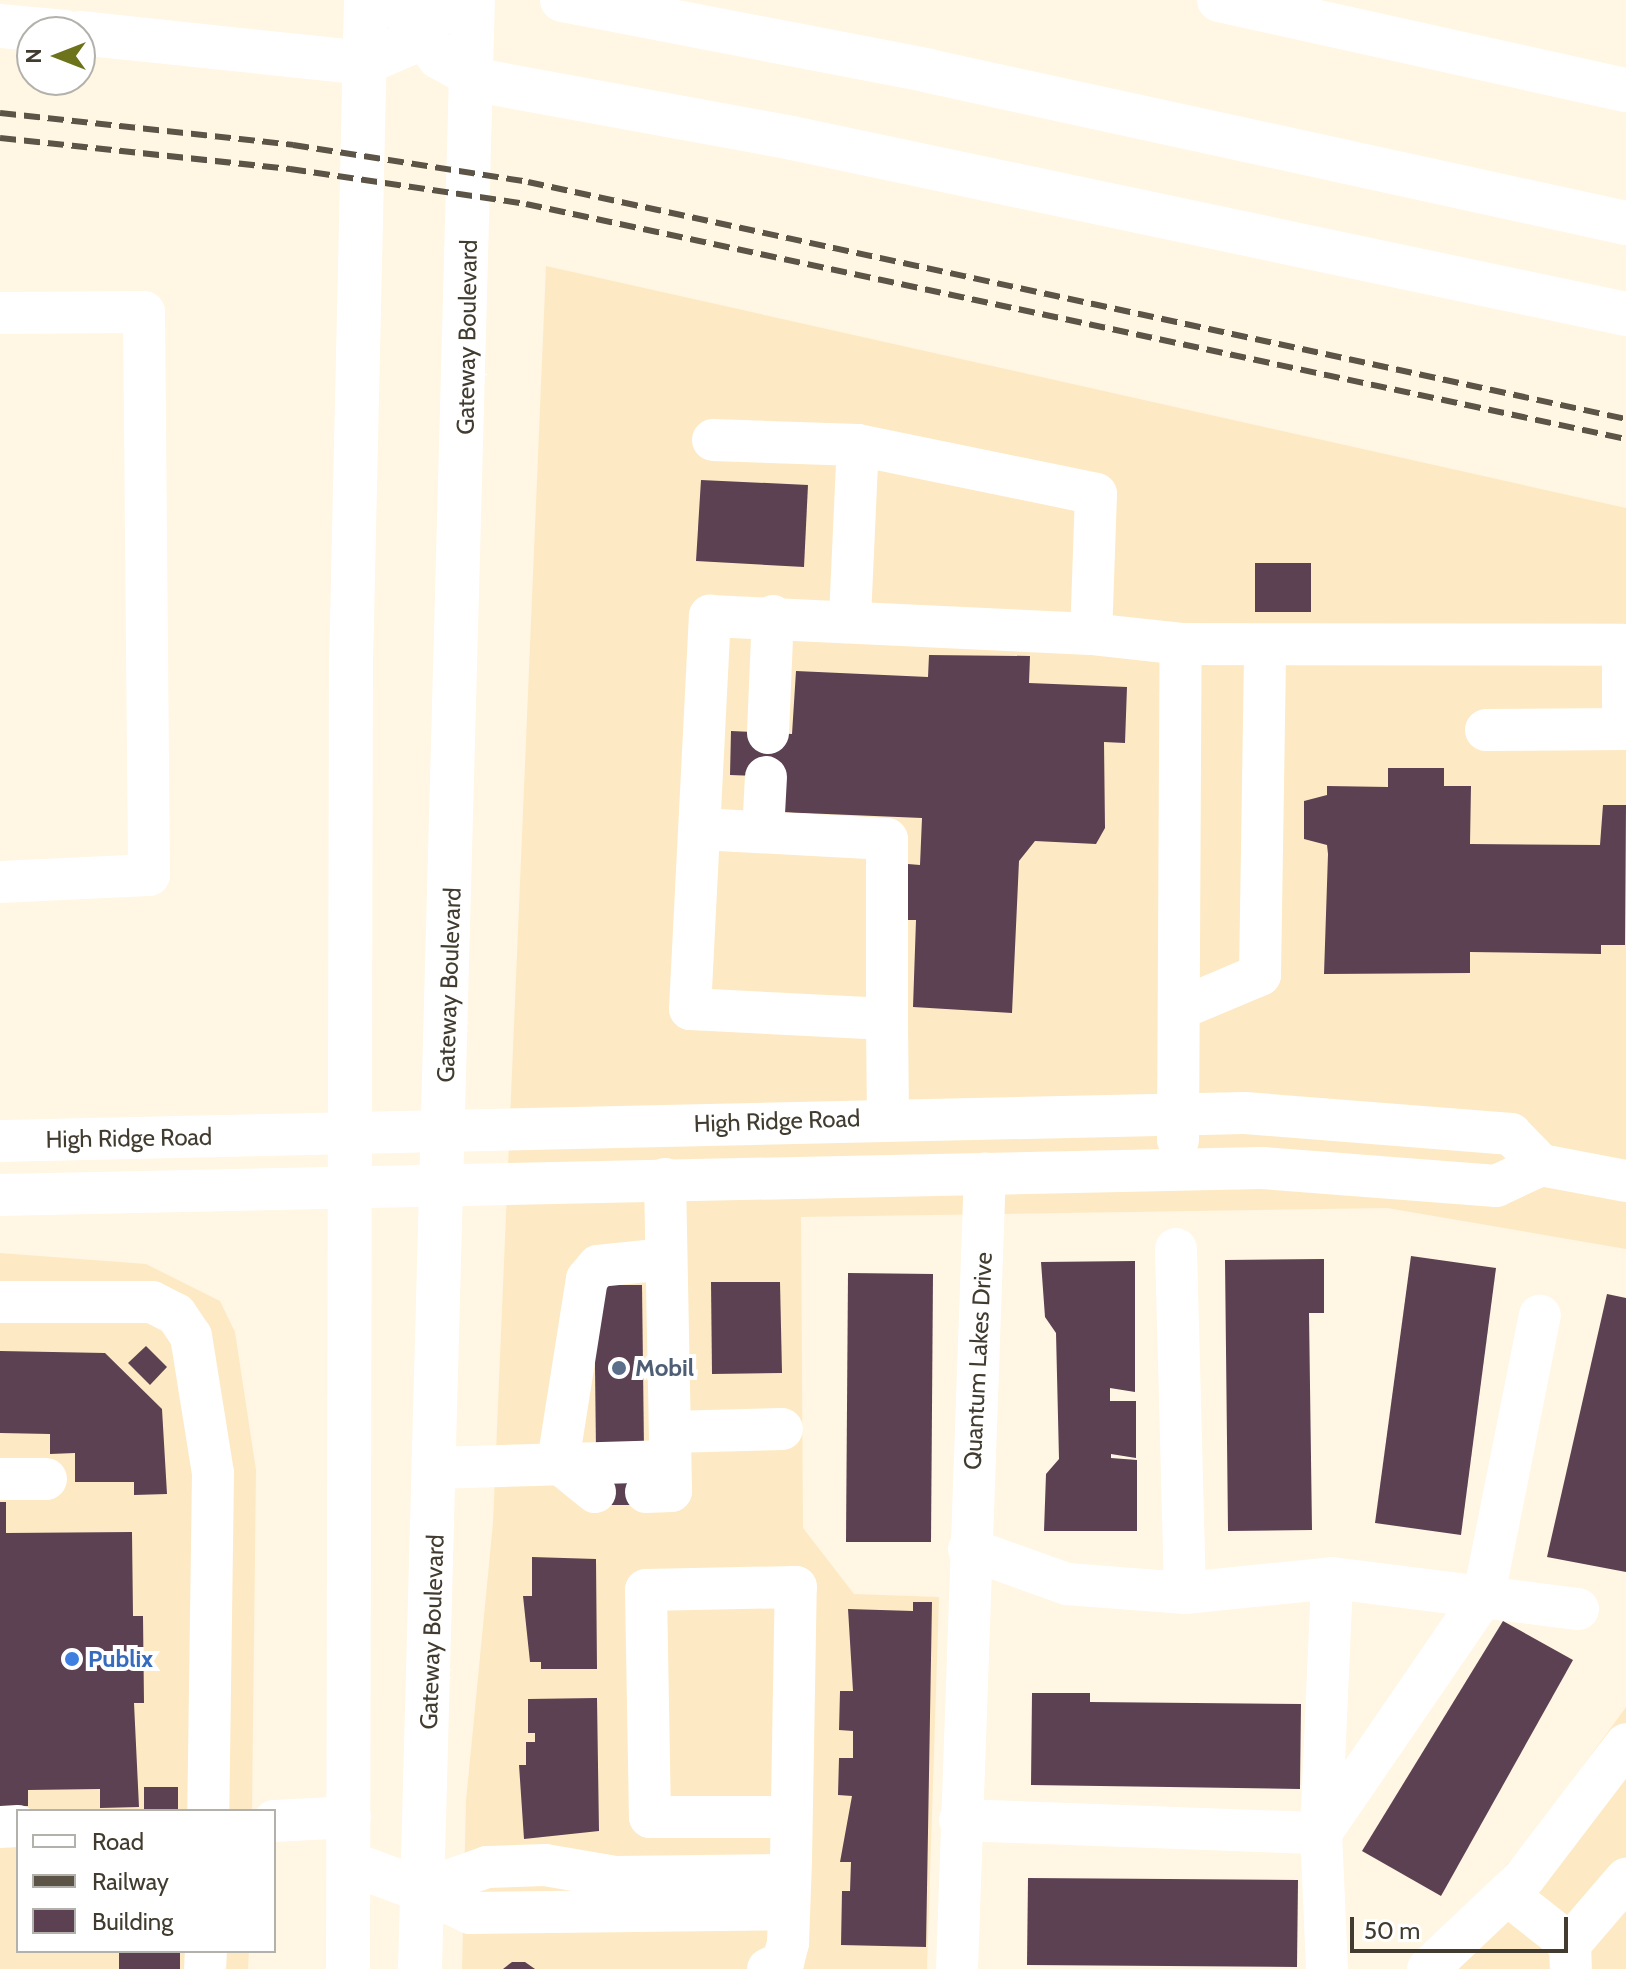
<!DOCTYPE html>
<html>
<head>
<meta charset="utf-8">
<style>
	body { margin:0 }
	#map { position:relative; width:1626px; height:1969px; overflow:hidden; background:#fff6e3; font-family:Cabin,sans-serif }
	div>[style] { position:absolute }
	.built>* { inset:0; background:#fdeac4 }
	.building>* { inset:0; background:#5c4152 }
	.minor>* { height:42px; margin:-21px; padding:0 21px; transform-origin:21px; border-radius:21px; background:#fff }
	.major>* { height:44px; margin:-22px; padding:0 22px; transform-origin:22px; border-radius:22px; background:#fff }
	.highway>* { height:44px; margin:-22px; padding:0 22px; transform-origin:22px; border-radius:22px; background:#fff }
	.rail>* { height:6px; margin-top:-3px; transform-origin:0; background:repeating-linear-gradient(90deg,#5b5447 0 16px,transparent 0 24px) }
	.dots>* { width:22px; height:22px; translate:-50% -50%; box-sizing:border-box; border:4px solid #fff; border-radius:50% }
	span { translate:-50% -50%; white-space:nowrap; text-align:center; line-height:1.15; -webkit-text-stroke:8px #fff; paint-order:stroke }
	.street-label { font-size:24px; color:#423c30 }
	.service-label { font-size:24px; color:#4e5e75; font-weight:700 }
	.left { translate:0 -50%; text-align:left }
	.shop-label { font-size:24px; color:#366cbe; font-weight:700 }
	.legend { position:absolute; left:16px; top:1809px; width:260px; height:144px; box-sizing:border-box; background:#fff; border:2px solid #b3b1ac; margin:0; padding:10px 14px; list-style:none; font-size:24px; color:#423c30 }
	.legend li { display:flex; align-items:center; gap:16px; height:40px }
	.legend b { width:40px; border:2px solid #b3b1ac }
	.north { position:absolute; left:16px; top:16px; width:80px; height:80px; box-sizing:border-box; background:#fff; border:2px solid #b3b1ac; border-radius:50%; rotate:270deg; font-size:22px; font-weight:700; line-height:32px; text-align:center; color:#423c30 }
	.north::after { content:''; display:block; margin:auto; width:28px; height:36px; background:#6d731b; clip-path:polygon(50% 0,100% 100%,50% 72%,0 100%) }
	.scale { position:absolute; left:1350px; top:1917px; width:218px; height:36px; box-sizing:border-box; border:4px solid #423c30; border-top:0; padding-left:10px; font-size:24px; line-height:28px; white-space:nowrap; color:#423c30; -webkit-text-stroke:6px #fff; paint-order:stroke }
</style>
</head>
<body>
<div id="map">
	<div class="built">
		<div style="clip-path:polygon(546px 266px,1626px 508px,1626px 1249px,1387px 1208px,801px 1217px,803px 1528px,854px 1594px,939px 1597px,927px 1969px,462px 1969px,466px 1801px,493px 1523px)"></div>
		<div style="clip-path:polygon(0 1253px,146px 1264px,220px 1301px,235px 1332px,256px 1470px,252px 1811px,18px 1811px,18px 1951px,249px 1951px,248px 1969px,0 1969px)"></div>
		<div style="clip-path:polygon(1626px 1707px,1626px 1969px,1457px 1969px,1440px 1936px,1528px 1842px)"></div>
	</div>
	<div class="building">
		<div style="clip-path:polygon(701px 480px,808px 485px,804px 567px,696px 561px)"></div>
		<div style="clip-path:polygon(1255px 563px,1311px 563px,1311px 612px,1255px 612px)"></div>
		<div style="clip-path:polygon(929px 655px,1030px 656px,1029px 683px,1127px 687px,1125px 743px,1104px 742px,1105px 828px,1096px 844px,1035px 841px,1019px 861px,1012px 1013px,913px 1007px,916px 920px,905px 920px,908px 864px,920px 865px,922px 818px,779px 812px,780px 777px,730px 775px,731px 731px,792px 734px,796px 671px,928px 677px)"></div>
		<div style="clip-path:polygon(1388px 768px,1444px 768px,1444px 786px,1471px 786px,1470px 844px,1600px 845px,1603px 805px,1626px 805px,1625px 945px,1601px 945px,1601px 954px,1470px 952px,1470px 973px,1324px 974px,1328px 854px,1327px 845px,1304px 839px,1304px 801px,1327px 795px,1327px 786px,1388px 787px)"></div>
		<div style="clip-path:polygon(1411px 1256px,1496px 1268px,1461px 1535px,1375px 1523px)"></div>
		<div style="clip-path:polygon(1324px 1259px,1324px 1313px,1309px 1313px,1312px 1530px,1228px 1531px,1225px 1260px)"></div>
		<div style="clip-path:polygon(1135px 1261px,1135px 1392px,1110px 1388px,1110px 1401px,1136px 1401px,1136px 1458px,1111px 1454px,1111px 1458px,1137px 1460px,1137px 1531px,1044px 1531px,1046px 1474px,1059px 1459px,1056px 1333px,1045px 1317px,1041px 1262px)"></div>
		<div style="clip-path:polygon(848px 1273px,933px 1274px,931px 1542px,846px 1542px)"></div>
		<div style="clip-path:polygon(711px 1282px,780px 1282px,782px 1373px,712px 1374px)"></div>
		<div style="clip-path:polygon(594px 1285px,642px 1285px,644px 1450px,596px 1451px)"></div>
		<div style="clip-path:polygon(1607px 1294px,1626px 1298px,1626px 1572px,1547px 1557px)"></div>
		<div style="clip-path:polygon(146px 1346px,167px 1367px,150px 1385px,128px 1363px)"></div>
		<div style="clip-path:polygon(0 1351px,105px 1353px,162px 1409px,167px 1494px,134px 1495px,134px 1482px,75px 1482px,75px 1453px,50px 1454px,50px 1434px,0 1433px)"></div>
		<div style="clip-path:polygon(645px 1478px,646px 1505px,595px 1505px,595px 1479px)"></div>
		<div style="clip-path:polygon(0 1502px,6px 1502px,6px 1533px,132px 1532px,133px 1616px,143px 1616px,144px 1703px,134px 1703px,139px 1807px,100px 1808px,100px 1789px,28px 1790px,28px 1806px,0 1807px)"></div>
		<div style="clip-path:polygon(532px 1557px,596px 1559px,597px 1669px,541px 1669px,541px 1662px,530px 1662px,523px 1596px,532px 1596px)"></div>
		<div style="clip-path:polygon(913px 1602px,932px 1602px,926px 1947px,841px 1945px,842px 1891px,850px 1891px,851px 1862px,840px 1862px,852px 1796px,838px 1795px,839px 1758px,853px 1758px,853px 1731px,839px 1730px,840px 1691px,853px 1691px,848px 1609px,913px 1611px)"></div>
		<div style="clip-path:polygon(1503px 1621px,1573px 1660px,1441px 1896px,1362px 1851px)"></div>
		<div style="clip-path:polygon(1032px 1693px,1090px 1693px,1090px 1702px,1301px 1704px,1300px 1789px,1031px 1785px)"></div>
		<div style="clip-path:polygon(597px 1698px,599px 1831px,524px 1839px,519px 1765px,526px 1765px,526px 1742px,535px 1742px,535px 1733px,528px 1733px,528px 1699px)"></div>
		<div style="clip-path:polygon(144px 1787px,178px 1787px,178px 1811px,144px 1811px)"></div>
		<div style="clip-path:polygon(1028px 1878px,1298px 1880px,1297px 1967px,1027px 1965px)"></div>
		<div style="clip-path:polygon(119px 1951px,180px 1951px,180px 1969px,119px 1969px)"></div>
		<div style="clip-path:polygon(512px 1962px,525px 1962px,535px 1969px,503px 1969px)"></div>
	</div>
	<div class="minor">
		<div style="left:0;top:313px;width:144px;rotate:-0.4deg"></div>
		<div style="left:144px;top:312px;width:563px;rotate:89.49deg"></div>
		<div style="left:149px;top:875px;width:149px;rotate:177.3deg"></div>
		<div style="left:713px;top:440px;width:145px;rotate:2deg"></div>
		<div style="left:858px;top:445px;width:243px;rotate:11.6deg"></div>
		<div style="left:1096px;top:494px;width:140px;rotate:92deg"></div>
		<div style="left:1091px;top:634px;width:91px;rotate:6.3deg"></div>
		<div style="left:850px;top:618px;width:173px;rotate:-87.4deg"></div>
		<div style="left:1486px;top:730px;width:140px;rotate:-0.4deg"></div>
		<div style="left:768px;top:733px;width:117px;rotate:-87.6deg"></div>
		<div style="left:701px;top:829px;width:186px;rotate:3.1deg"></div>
		<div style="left:887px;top:839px;width:180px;rotate:90deg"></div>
		<div style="left:763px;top:832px;width:55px;rotate:-86.9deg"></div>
		<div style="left:1179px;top:1009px;width:88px;rotate:-22.8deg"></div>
		<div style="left:1260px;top:975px;width:328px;rotate:-89.1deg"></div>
		<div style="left:888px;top:1118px;width:99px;rotate:-90.6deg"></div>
		<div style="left:887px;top:1019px;width:197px;rotate:-177.1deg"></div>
		<div style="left:690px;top:1009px;width:394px;rotate:-87.1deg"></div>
		<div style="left:710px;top:616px;width:381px;rotate:2.7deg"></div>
		<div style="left:1178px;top:1140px;width:496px;rotate:-89.7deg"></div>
		<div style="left:1181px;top:644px;width:442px;rotate:0.1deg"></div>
		<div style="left:1623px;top:645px;width:84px;rotate:90deg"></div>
		<div style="left:0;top:1141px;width:1245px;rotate:-1.29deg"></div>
		<div style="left:1245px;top:1113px;width:267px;rotate:4.5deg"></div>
		<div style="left:1511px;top:1134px;width:43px;rotate:45.9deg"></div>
		<div style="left:1541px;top:1165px;width:86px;rotate:10.7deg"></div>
		<div style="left:0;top:1195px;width:1262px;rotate:-1.23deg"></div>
		<div style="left:1262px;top:1168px;width:235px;rotate:4.4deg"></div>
		<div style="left:1496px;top:1186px;width:50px;rotate:-25deg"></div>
		<div style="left:1176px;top:1249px;width:344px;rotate:88.5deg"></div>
		<div style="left:0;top:1302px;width:152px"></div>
		<div style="left:152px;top:1302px;width:27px;rotate:27deg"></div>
		<div style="left:176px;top:1314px;width:27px;rotate:56deg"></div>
		<div style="left:191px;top:1336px;width:139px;rotate:80.9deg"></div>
		<div style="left:213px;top:1473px;width:338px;rotate:90.8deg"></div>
		<div style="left:670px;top:1432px;width:112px;rotate:-1.5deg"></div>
		<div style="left:436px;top:1468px;width:234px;rotate:-1.7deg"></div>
		<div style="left:0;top:1479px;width:46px"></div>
		<div style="left:595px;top:1492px;width:48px;rotate:-141deg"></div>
		<div style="left:558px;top:1462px;width:185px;rotate:-81deg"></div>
		<div style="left:587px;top:1279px;width:17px;rotate:-50deg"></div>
		<div style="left:598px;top:1266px;width:68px;rotate:-5.9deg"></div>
		<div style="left:646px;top:1492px;width:25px;rotate:-2deg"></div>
		<div style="left:671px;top:1491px;width:312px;rotate:-91.1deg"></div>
		<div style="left:969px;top:1549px;width:104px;rotate:19.7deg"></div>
		<div style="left:1067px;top:1584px;width:118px;rotate:4.4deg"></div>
		<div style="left:1185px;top:1593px;width:148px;rotate:-5.8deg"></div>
		<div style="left:1332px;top:1578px;width:248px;rotate:7.2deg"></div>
		<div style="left:960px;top:1820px;width:361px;rotate:2.1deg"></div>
		<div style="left:1321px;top:1833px;width:288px;rotate:-55.6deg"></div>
		<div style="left:1484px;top:1595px;width:285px;rotate:-78.7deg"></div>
		<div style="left:274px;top:1821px;width:76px;rotate:-3deg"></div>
		<div style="left:0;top:1827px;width:18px;rotate:-3deg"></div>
		<div style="left:422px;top:1890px;width:69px;rotate:-19.5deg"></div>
		<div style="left:487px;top:1867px;width:58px;rotate:-2deg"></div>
		<div style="left:545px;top:1865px;width:71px;rotate:9.7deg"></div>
		<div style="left:615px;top:1877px;width:175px;rotate:-0.7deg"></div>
		<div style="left:422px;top:1890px;width:53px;rotate:25.6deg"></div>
		<div style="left:470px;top:1913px;width:319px;rotate:-0.7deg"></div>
		<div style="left:1508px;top:1895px;width:79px;rotate:38.3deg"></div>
		<div style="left:1570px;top:1944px;width:25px;rotate:88deg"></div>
		<div style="left:1570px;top:1944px;width:86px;rotate:-49.3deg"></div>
		<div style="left:205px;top:1969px;width:18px;rotate:-87deg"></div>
		<div style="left:768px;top:1969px;width:17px;rotate:-25deg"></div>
		<div style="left:783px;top:1962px;width:20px;rotate:-75deg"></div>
		<div style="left:788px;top:1943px;width:83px;rotate:-87.9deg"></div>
		<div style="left:791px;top:1860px;width:273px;rotate:-89deg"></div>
		<div style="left:796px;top:1587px;width:150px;rotate:178.9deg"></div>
		<div style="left:646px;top:1590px;width:227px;rotate:89deg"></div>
		<div style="left:650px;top:1817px;width:141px"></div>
		<div style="left:957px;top:1969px;width:796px;rotate:-87.99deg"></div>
		<div style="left:1327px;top:1969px;width:136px;rotate:-92.5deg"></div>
		<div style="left:1321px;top:1833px;width:255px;rotate:-87.5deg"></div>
		<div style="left:1428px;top:1969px;width:132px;rotate:-43.5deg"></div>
		<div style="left:1524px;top:1878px;width:168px;rotate:-52.7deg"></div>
	</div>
	<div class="major">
		<div style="left:349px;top:1863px;width:78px;rotate:20.3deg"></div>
		<div style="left:348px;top:1969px;width:1304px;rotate:-89.87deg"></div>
		<div style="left:351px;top:665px;width:665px;rotate:-88.71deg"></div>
		<div style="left:420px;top:1969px;width:1970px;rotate:-88.46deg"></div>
	</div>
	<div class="highway">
		<div style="left:394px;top:0;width:73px;rotate:51.7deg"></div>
		<div style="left:439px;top:57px;width:49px;rotate:29.2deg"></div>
		<div style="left:482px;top:81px;width:315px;rotate:10.4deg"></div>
		<div style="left:792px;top:138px;width:852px;rotate:11.92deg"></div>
		<div style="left:562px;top:0;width:374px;rotate:10.9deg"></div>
		<div style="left:929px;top:71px;width:713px;rotate:12.3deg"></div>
		<div style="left:1219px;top:0;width:417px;rotate:12.5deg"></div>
		<div style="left:0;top:26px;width:65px;rotate:5.3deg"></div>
		<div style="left:80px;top:33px;width:286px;rotate:6deg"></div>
		<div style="left:364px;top:63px;width:48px;rotate:-23.4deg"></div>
		<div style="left:408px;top:44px;width:62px;rotate:-45deg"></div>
	</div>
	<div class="rail">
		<div style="left:0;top:113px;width:295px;rotate:6.2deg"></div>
		<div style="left:293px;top:145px;width:238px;rotate:8.9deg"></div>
		<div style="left:528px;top:182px;width:1123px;rotate:12.18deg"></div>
		<div style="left:0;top:138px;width:292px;rotate:6.1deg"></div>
		<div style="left:290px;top:169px;width:239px;rotate:8.4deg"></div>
		<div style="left:526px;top:204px;width:1125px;rotate:12.06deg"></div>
	</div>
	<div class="dots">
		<div style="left:619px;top:1368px;background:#5c6f8a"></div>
		<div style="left:72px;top:1659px;background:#3f7fe0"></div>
	</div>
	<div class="street-label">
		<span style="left:467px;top:337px;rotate:-89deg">Gateway Boulevard</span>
		<span style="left:449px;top:985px;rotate:-88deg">Gateway Boulevard</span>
		<span style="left:777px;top:1121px;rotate:-2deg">High Ridge Road</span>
		<span style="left:129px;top:1138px;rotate:-1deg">High Ridge Road</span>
		<span style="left:978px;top:1361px;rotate:-87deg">Quantum Lakes Drive</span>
		<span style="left:432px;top:1632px;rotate:-88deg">Gateway Boulevard</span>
	</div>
	<div class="service-label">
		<span class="left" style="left:635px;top:1368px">Mobil</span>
	</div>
	<div class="shop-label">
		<span class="left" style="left:88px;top:1659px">Publix</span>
	</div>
	<ul class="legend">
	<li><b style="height:10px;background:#fff"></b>Road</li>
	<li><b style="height:10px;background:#5b5447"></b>Railway</li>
	<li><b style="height:22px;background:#5c4152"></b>Building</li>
	</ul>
	<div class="north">N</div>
	<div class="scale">50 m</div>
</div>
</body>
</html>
